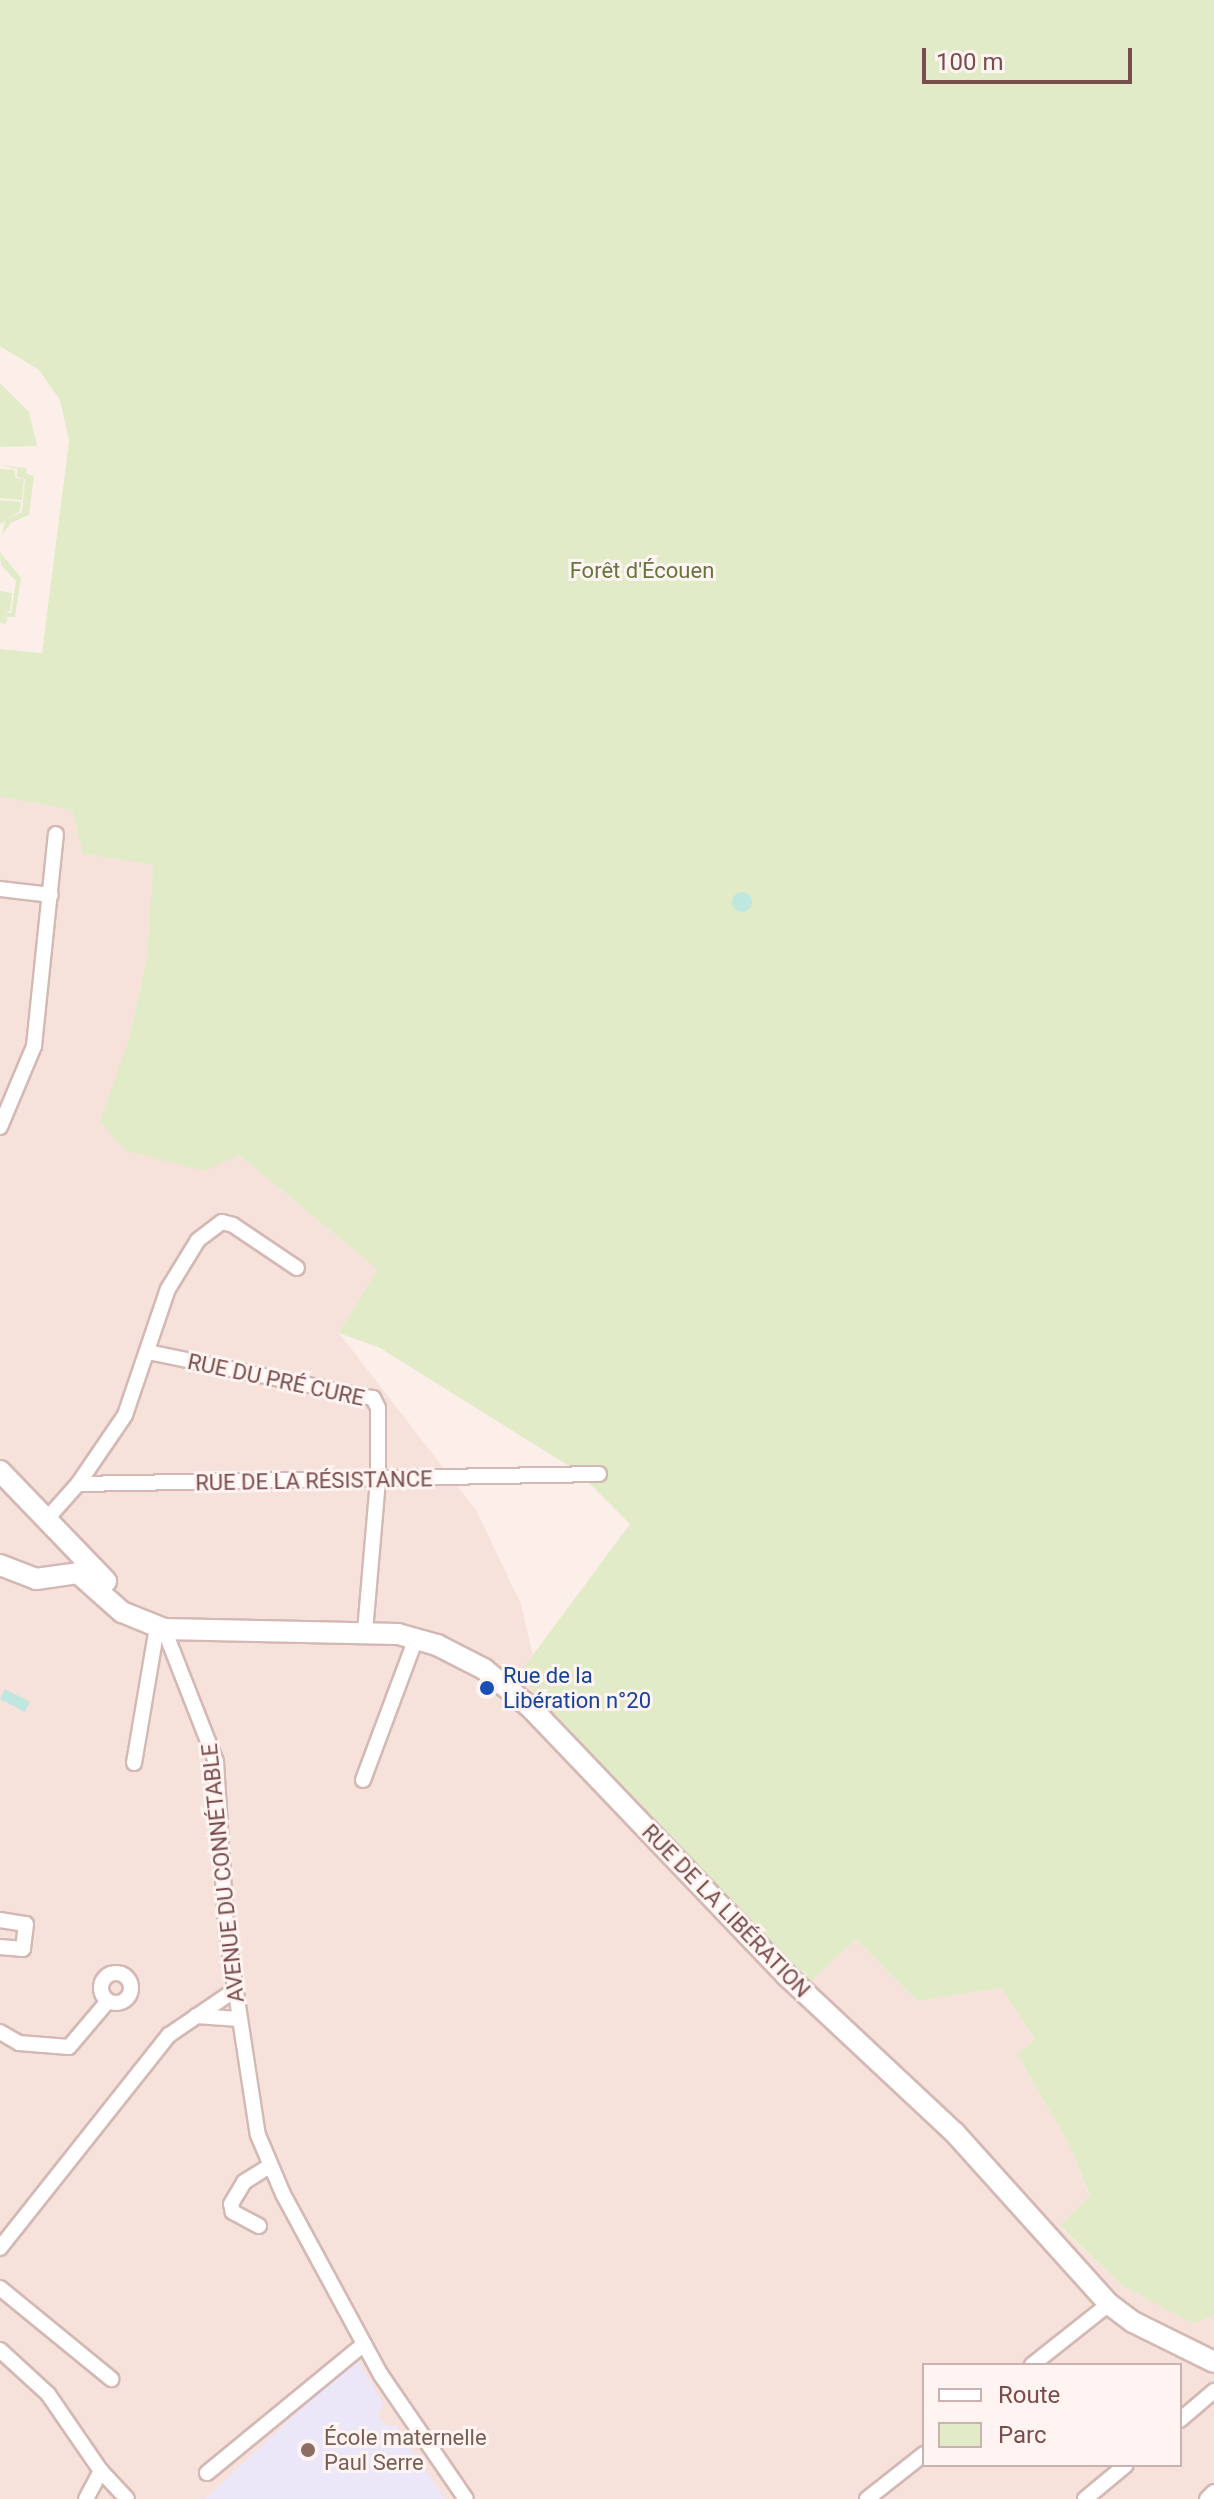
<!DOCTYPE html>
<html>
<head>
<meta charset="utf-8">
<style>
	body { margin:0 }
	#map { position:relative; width:1214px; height:2499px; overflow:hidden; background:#fcefea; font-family:Roboto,sans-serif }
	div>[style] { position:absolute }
	.residential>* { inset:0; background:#f6e1db }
	.education>* { inset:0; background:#ece6f9 }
	.green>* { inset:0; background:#e1ebc8 }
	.water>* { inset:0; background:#bee7df }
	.round { border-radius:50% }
	.roads { filter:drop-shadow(2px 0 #d4b8b4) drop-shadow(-2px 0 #d4b8b4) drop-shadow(0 2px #d4b8b4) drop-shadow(0 -2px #d4b8b4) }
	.street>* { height:14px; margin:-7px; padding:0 7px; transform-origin:7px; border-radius:7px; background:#fff }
	.street>.ring { margin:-7px; padding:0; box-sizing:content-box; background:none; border:14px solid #fff; border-radius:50% }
	.secondary>* { height:20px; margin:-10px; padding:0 10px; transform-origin:10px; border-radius:10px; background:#fff }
	.dots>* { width:22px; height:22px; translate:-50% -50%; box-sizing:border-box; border:4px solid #fff4f1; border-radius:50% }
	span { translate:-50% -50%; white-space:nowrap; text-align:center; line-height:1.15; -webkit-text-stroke:6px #fff4f1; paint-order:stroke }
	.park-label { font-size:22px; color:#637741 }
	.street-label { font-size:22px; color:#784e4d }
	.transit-label { font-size:22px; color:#164399 }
	.left { translate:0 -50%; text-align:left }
	.education-label { font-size:22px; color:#785e54 }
	.legend { position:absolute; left:922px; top:2363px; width:260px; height:104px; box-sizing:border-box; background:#fff4f1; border:2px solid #c9b2af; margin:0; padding:10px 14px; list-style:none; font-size:24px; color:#784e4d }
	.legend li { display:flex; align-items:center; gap:16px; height:40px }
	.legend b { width:40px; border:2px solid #c9b2af }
	.scale { position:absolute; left:922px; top:48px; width:210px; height:36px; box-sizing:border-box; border:4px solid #784e4d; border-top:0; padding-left:10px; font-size:24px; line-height:28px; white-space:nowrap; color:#784e4d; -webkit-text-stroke:6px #fff4f1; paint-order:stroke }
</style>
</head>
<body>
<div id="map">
	<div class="residential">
		<div style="clip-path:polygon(evenodd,0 797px,72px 810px,83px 854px,153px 865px,147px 959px,128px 1042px,101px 1123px,239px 1155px,377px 1269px,339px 1333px,476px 1510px,521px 1604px,543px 1699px,809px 1983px,856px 1939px,917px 2001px,1001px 1988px,1035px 2039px,1017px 2054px,1070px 2146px,1090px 2197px,1060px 2227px,1122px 2286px,1194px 2324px,1214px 2315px,1214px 2499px,0 2499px,0 797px,924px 2365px,1180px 2365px,1180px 2465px,924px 2465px,924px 2365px)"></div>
	</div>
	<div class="education">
		<div style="clip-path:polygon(356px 2357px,383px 2403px,378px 2416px,388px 2426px,396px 2425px,445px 2499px,205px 2499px)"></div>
	</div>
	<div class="green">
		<div style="clip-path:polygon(0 0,1214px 0,1214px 2315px,1194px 2324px,1122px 2286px,1060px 2226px,1090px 2196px,1070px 2146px,1017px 2054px,1035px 2039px,1001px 1988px,917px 2001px,856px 1939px,808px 1984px,518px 1675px,630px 1524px,577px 1471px,380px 1348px,339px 1333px,377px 1269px,239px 1155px,204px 1171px,126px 1151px,100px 1122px,128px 1042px,147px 959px,153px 865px,83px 854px,72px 810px,0 797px,0 649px,42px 653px,69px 441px,60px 400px,39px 370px,0 346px)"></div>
		<div style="clip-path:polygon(0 383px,29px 412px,37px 446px,0 447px)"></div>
		<div style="clip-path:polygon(0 465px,26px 468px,27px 474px,34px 476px,29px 515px,11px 523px,2px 535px,5px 520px,22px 512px,25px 479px,17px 477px,17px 469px)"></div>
		<div style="clip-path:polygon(0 469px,15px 470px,15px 478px,24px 479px,22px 500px,0 498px)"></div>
		<div style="clip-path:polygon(0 500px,21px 502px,20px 511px,0 524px)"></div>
		<div style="clip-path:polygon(0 552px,21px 578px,15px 617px,7px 617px,6px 624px,0 623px,0 591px,12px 593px,10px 611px,5px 612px,11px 613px,16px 581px,1px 565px)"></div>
	</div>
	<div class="water">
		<div class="round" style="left:732px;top:892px;width:20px;height:20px"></div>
		<div style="clip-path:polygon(5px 1689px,30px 1702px,25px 1712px,0 1699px)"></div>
	</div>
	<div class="roads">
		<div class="street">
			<div style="left:0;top:889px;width:51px;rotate:6.7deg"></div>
			<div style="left:0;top:1127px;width:88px;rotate:-67.2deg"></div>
			<div style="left:34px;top:1046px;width:213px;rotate:-84.1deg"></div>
			<div style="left:148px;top:1352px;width:230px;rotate:11.6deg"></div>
			<div style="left:373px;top:1398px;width:11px;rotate:63deg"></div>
			<div style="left:378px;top:1408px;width:72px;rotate:90deg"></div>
			<div style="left:378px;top:1480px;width:154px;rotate:94.9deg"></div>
			<div style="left:78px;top:1484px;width:83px;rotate:-55.7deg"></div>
			<div style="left:125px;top:1415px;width:133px;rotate:-71.2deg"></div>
			<div style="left:168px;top:1289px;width:57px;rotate:-58.5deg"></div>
			<div style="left:198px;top:1240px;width:30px;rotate:-37deg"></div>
			<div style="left:222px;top:1222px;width:11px;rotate:15deg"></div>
			<div style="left:233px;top:1225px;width:77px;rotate:33.9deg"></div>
			<div style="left:45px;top:1521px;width:50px;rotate:-48.3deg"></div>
			<div style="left:78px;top:1484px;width:521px;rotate:-1.1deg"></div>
			<div style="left:164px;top:1629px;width:143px;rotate:68.6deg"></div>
			<div style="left:216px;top:1762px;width:165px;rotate:86.5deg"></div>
			<div style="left:226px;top:1927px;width:210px;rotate:81.3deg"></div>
			<div style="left:258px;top:2135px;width:64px;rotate:67deg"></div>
			<div style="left:283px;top:2194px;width:206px;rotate:61.6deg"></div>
			<div style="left:381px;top:2375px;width:150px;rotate:55.6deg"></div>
			<div style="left:134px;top:1763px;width:138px;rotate:-80.4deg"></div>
			<div style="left:363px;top:1780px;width:152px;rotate:-69.5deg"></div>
			<div style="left:0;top:1920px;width:26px;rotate:9deg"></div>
			<div style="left:26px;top:1924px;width:25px;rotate:97deg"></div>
			<div style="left:23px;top:1949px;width:23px;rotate:-175deg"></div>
			<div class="ring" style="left:101px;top:1973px;width:16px;height:16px"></div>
			<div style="left:196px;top:2016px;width:43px;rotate:4deg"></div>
			<div style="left:0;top:2032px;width:22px;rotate:30deg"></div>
			<div style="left:19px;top:2043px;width:50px;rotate:4.6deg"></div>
			<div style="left:69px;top:2047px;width:60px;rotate:-49.7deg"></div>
			<div style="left:259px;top:2226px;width:30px;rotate:-152deg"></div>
			<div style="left:233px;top:2212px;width:8px;rotate:-104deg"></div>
			<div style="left:231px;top:2204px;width:26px;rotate:-59deg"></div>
			<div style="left:244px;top:2182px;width:31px;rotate:-32deg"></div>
			<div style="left:0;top:2248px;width:272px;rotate:-51.6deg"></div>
			<div style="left:169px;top:2035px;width:80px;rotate:-34.3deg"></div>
			<div style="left:0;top:2288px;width:144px;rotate:39.3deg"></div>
			<div style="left:0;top:2350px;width:65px;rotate:42.5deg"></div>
			<div style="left:48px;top:2394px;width:93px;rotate:55.5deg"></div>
			<div style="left:101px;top:2471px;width:38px;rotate:47deg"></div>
			<div style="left:1032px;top:2365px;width:98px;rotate:-38.4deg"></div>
			<div style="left:1180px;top:2420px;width:45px;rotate:-40.5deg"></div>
			<div style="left:207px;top:2473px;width:203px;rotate:-39.4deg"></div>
			<div style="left:86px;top:2499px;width:32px;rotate:-62deg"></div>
			<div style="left:867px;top:2499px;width:73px;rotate:-38.3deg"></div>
			<div style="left:1085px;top:2499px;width:53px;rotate:-39.7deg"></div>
			<div style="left:1207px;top:2499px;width:10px;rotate:-45deg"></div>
		</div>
		<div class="secondary">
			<div style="left:0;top:1471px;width:153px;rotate:46.1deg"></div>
			<div style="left:0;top:1565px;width:39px;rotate:21deg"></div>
			<div style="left:36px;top:1579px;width:42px;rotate:-8.1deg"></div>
			<div style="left:78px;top:1573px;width:59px;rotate:41.6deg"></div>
			<div style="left:122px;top:1612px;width:45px;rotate:22deg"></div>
			<div style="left:164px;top:1629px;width:234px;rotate:1.2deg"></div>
			<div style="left:398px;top:1634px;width:41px;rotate:15.8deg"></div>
			<div style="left:437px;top:1645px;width:53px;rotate:27.1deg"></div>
			<div style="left:484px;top:1669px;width:61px;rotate:39.7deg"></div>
			<div style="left:531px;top:1708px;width:369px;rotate:46.3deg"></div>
			<div style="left:786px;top:1975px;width:230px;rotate:43.1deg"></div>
			<div style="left:954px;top:2132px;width:232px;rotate:48deg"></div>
			<div style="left:1109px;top:2304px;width:30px;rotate:37deg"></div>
			<div style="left:1133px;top:2322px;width:90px;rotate:26.3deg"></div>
		</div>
	</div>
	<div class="dots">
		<div style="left:487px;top:1688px;background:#1a4fb4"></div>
		<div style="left:308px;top:2450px;background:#8d6e63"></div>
	</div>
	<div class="park-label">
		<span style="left:642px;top:571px">Forêt d'Écouen</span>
	</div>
	<div class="street-label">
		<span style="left:276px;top:1380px;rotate:12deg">RUE DU PRÉ CURE</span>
		<span style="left:314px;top:1481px;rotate:-1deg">RUE DE LA RÉSISTANCE</span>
		<span style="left:223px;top:1873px;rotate:-96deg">AVENUE DU CONNÉTABLE</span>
		<span style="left:726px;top:1911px;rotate:46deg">RUE DE LA LIBÉRATION</span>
	</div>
	<div class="transit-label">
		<span class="left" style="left:503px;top:1688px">Rue de la<br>Libération n°20</span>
	</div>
	<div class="education-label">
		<span class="left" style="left:324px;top:2450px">École maternelle<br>Paul Serre</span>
	</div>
	<ul class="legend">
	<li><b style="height:10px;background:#fff"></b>Route</li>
	<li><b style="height:22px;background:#e1ebc8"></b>Parc</li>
	</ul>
	<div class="scale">100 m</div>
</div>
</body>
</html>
